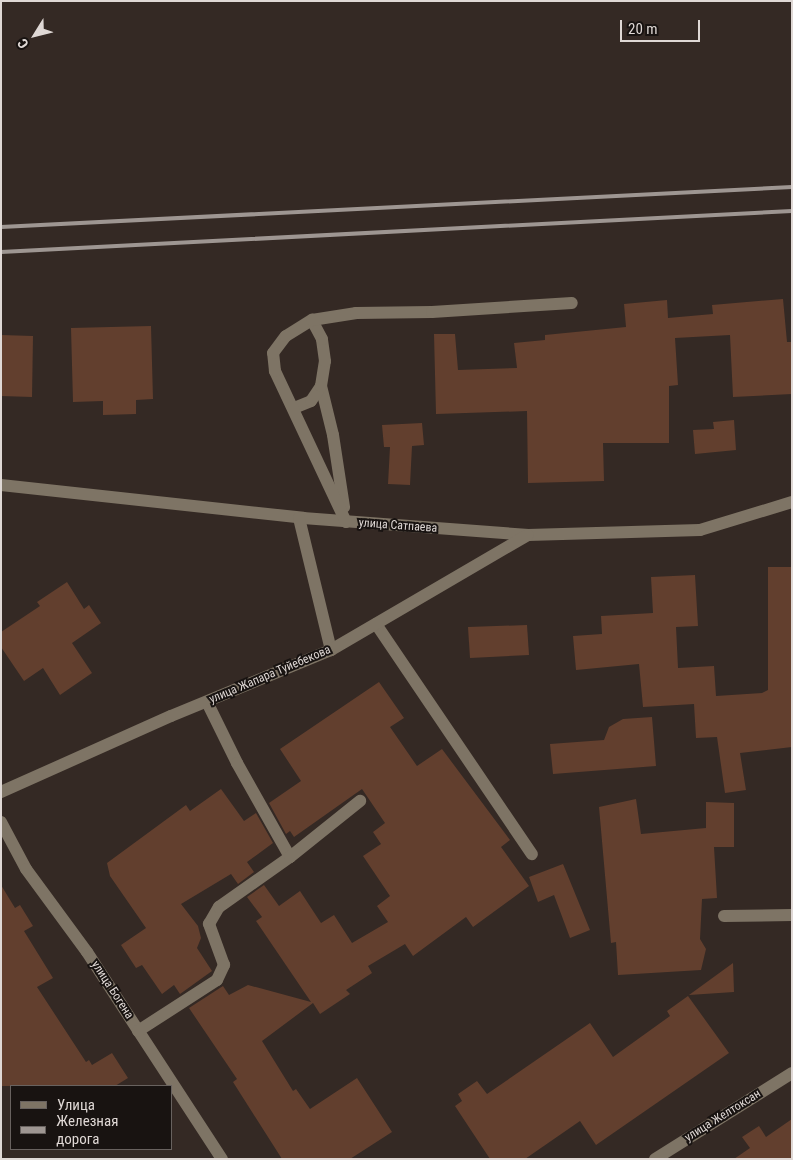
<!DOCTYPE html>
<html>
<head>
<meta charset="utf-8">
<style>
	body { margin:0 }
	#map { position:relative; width:793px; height:1160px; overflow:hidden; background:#342924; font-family:"Roboto Condensed",sans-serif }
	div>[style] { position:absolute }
	.building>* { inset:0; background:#623f2e }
	.minor>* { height:12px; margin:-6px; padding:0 6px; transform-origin:6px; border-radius:6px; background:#7e7465 }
	.rail>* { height:4px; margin:-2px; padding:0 2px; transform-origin:2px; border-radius:2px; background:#9e9692 }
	span { translate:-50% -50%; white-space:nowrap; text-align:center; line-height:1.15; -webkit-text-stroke:4px #181311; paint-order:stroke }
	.street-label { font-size:12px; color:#dfd8d5 }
	.frame { position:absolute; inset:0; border:2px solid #dfd8d5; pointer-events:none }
	.legend { position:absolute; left:10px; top:1085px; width:162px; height:65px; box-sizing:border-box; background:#181311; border:1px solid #68625f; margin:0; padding:6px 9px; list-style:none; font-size:15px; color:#dfd8d5 }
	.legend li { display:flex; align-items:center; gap:10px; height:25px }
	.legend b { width:25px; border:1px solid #68625f }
	.north { position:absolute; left:10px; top:10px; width:50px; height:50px; -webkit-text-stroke:4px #181311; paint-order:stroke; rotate:234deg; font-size:14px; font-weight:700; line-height:20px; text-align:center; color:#dfd8d5 }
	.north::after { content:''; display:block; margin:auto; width:18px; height:22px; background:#dfd8d5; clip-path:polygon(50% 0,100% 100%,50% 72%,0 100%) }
	.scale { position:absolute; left:620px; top:20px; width:80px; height:22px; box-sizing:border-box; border:2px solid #dfd8d5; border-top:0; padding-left:6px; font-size:15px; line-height:18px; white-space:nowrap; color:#dfd8d5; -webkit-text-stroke:4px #181311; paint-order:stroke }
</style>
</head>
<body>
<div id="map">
	<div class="building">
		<div style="clip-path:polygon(783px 299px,787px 342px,792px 342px,792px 394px,733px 397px,730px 335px,675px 338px,678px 385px,669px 386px,669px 443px,603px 443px,604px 481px,528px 483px,527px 411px,436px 414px,434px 334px,455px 334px,458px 370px,517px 368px,514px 343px,545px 340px,545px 335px,626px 327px,624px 304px,667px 300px,668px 318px,713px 314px,712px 305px)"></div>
		<div style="clip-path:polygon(151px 326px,153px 399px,136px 400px,136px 414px,103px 415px,103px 401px,73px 402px,71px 328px)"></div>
		<div style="clip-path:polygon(1px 335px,33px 336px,32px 397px,1px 396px)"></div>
		<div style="clip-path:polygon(734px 420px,736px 450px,695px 454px,693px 430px,714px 429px,713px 422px)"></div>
		<div style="clip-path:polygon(422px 423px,424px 445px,412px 446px,410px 485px,388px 484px,390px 447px,384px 447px,382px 425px)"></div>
		<div style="clip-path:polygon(768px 567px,792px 567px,792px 747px,740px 753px,746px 790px,725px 793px,717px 737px,696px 738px,694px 704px,643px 707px,639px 664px,576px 670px,573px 636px,602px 634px,601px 616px,653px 613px,651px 577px,695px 575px,698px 626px,676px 627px,678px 668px,714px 666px,716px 696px,762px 693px,768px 690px)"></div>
		<div style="clip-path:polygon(67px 582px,84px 609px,89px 605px,101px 623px,72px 643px,92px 673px,60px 695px,43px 668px,24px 681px,1px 647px,1px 632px,40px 606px,37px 602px)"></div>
		<div style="clip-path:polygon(527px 625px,529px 655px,470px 658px,468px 627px)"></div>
		<div style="clip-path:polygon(379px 682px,404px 718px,390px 727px,417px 766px,442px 749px,510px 840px,501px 847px,529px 886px,473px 927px,466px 917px,413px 956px,405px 944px,368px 966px,372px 973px,346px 990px,350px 994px,320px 1014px,313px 1003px,262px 1041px,293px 1091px,296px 1089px,310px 1109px,357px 1078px,392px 1132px,350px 1159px,282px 1159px,233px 1082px,237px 1079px,189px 1008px,223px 986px,229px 995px,248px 985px,311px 1002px,256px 921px,262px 917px,247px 897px,264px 885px,279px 906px,300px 891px,321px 923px,334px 915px,352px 943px,388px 922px,377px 906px,390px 896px,363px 856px,381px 844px,373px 832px,385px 823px,362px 789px,294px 837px,290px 831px,286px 834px,269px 803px,301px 781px,280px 749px)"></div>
		<div style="clip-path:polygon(652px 717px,656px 766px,553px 774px,550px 744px,604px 740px,609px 727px,623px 719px)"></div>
		<div style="clip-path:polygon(221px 789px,244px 821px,256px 813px,273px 843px,247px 862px,254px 872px,238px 884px,231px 874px,181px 904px,198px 926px,201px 938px,197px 948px,212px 971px,180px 994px,174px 985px,162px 994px,142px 965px,136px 968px,121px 945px,146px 928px,110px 876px,107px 863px,186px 805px,190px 811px)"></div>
		<div style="clip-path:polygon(636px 799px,641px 834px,706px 828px,706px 802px,734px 803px,734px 847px,714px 847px,717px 898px,702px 899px,700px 939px,706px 949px,701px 970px,618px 975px,616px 942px,611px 943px,599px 807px)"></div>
		<div style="clip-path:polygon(563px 864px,590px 930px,570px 938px,554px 895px,538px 902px,529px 877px)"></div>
		<div style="clip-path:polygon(1px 885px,15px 908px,20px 905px,33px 926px,24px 931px,53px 978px,37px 987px,86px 1062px,89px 1060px,92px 1065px,112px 1053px,128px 1078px,115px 1086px,1px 1086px)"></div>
		<div style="clip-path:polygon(733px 963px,734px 992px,689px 995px)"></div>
		<div style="clip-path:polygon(688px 996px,729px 1053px,596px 1145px,580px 1121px,525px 1159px,490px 1159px,455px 1106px,462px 1101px,458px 1094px,477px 1081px,487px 1094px,590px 1023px,613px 1057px,670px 1016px,667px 1011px)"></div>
		<div style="clip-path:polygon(792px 1119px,792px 1159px,734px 1159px,750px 1148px,742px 1137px,759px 1126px,766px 1137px)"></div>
	</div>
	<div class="minor">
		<div style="left:321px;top:386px;width:50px;rotate:76.2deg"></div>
		<div style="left:333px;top:435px;width:73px;rotate:81.3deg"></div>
		<div style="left:294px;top:408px;width:18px;rotate:-22deg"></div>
		<div style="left:311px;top:401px;width:18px;rotate:-56deg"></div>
		<div style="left:321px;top:386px;width:25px;rotate:-81deg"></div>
		<div style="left:325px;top:361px;width:22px;rotate:-98deg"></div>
		<div style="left:322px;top:339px;width:21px;rotate:-118deg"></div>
		<div style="left:1px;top:485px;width:304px;rotate:6.2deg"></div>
		<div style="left:303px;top:518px;width:226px;rotate:4.3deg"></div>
		<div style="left:528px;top:535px;width:172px;rotate:-1.7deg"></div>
		<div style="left:700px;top:530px;width:96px;rotate:-16.9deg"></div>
		<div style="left:299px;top:518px;width:136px;rotate:76.4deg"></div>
		<div style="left:346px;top:522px;width:167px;rotate:-115.2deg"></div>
		<div style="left:275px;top:371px;width:18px;rotate:-96deg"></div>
		<div style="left:273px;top:353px;width:21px;rotate:-53deg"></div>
		<div style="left:286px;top:336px;width:31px;rotate:-32deg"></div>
		<div style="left:312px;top:320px;width:45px;rotate:-9deg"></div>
		<div style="left:356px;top:313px;width:76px;rotate:-0.8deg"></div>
		<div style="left:432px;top:312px;width:140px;rotate:-3.7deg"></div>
		<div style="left:376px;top:624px;width:278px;rotate:55.9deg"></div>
		<div style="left:207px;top:702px;width:68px;rotate:63.8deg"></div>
		<div style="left:237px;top:763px;width:108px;rotate:60.6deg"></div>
		<div style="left:1px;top:792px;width:186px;rotate:-24.1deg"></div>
		<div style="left:171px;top:716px;width:173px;rotate:-22.4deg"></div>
		<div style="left:331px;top:650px;width:228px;rotate:-30.3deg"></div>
		<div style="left:1px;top:822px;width:53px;rotate:62deg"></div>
		<div style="left:26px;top:869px;width:103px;rotate:53.7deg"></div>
		<div style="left:87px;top:952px;width:247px;rotate:56.9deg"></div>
		<div style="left:724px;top:916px;width:68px;rotate:-0.8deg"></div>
		<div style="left:138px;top:1031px;width:94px;rotate:-32.8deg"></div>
		<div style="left:217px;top:980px;width:17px;rotate:-65deg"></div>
		<div style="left:224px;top:965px;width:44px;rotate:-110.1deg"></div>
		<div style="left:209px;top:924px;width:20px;rotate:-60deg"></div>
		<div style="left:219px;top:907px;width:87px;rotate:-35.2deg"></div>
		<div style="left:290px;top:857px;width:90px;rotate:-38.7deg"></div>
		<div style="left:655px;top:1159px;width:162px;rotate:-32.1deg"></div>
	</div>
	<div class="rail">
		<div style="left:1px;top:227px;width:792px;rotate:-2.89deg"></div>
		<div style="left:1px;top:252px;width:792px;rotate:-2.97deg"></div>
	</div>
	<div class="street-label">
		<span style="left:398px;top:526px;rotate:4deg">улица Сатпаева</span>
		<span style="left:270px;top:675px;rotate:-23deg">улица Жапара Туйебекова</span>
		<span style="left:112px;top:990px;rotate:57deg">улица Богена</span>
		<span style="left:723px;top:1116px;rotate:-32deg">улица Желтоксан</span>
	</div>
	<div class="frame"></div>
	<ul class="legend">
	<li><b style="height:6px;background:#7e7465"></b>Улица</li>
	<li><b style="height:6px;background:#9e9692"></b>Железная дорога</li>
	</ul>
	<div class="north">С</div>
	<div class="scale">20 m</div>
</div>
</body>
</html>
